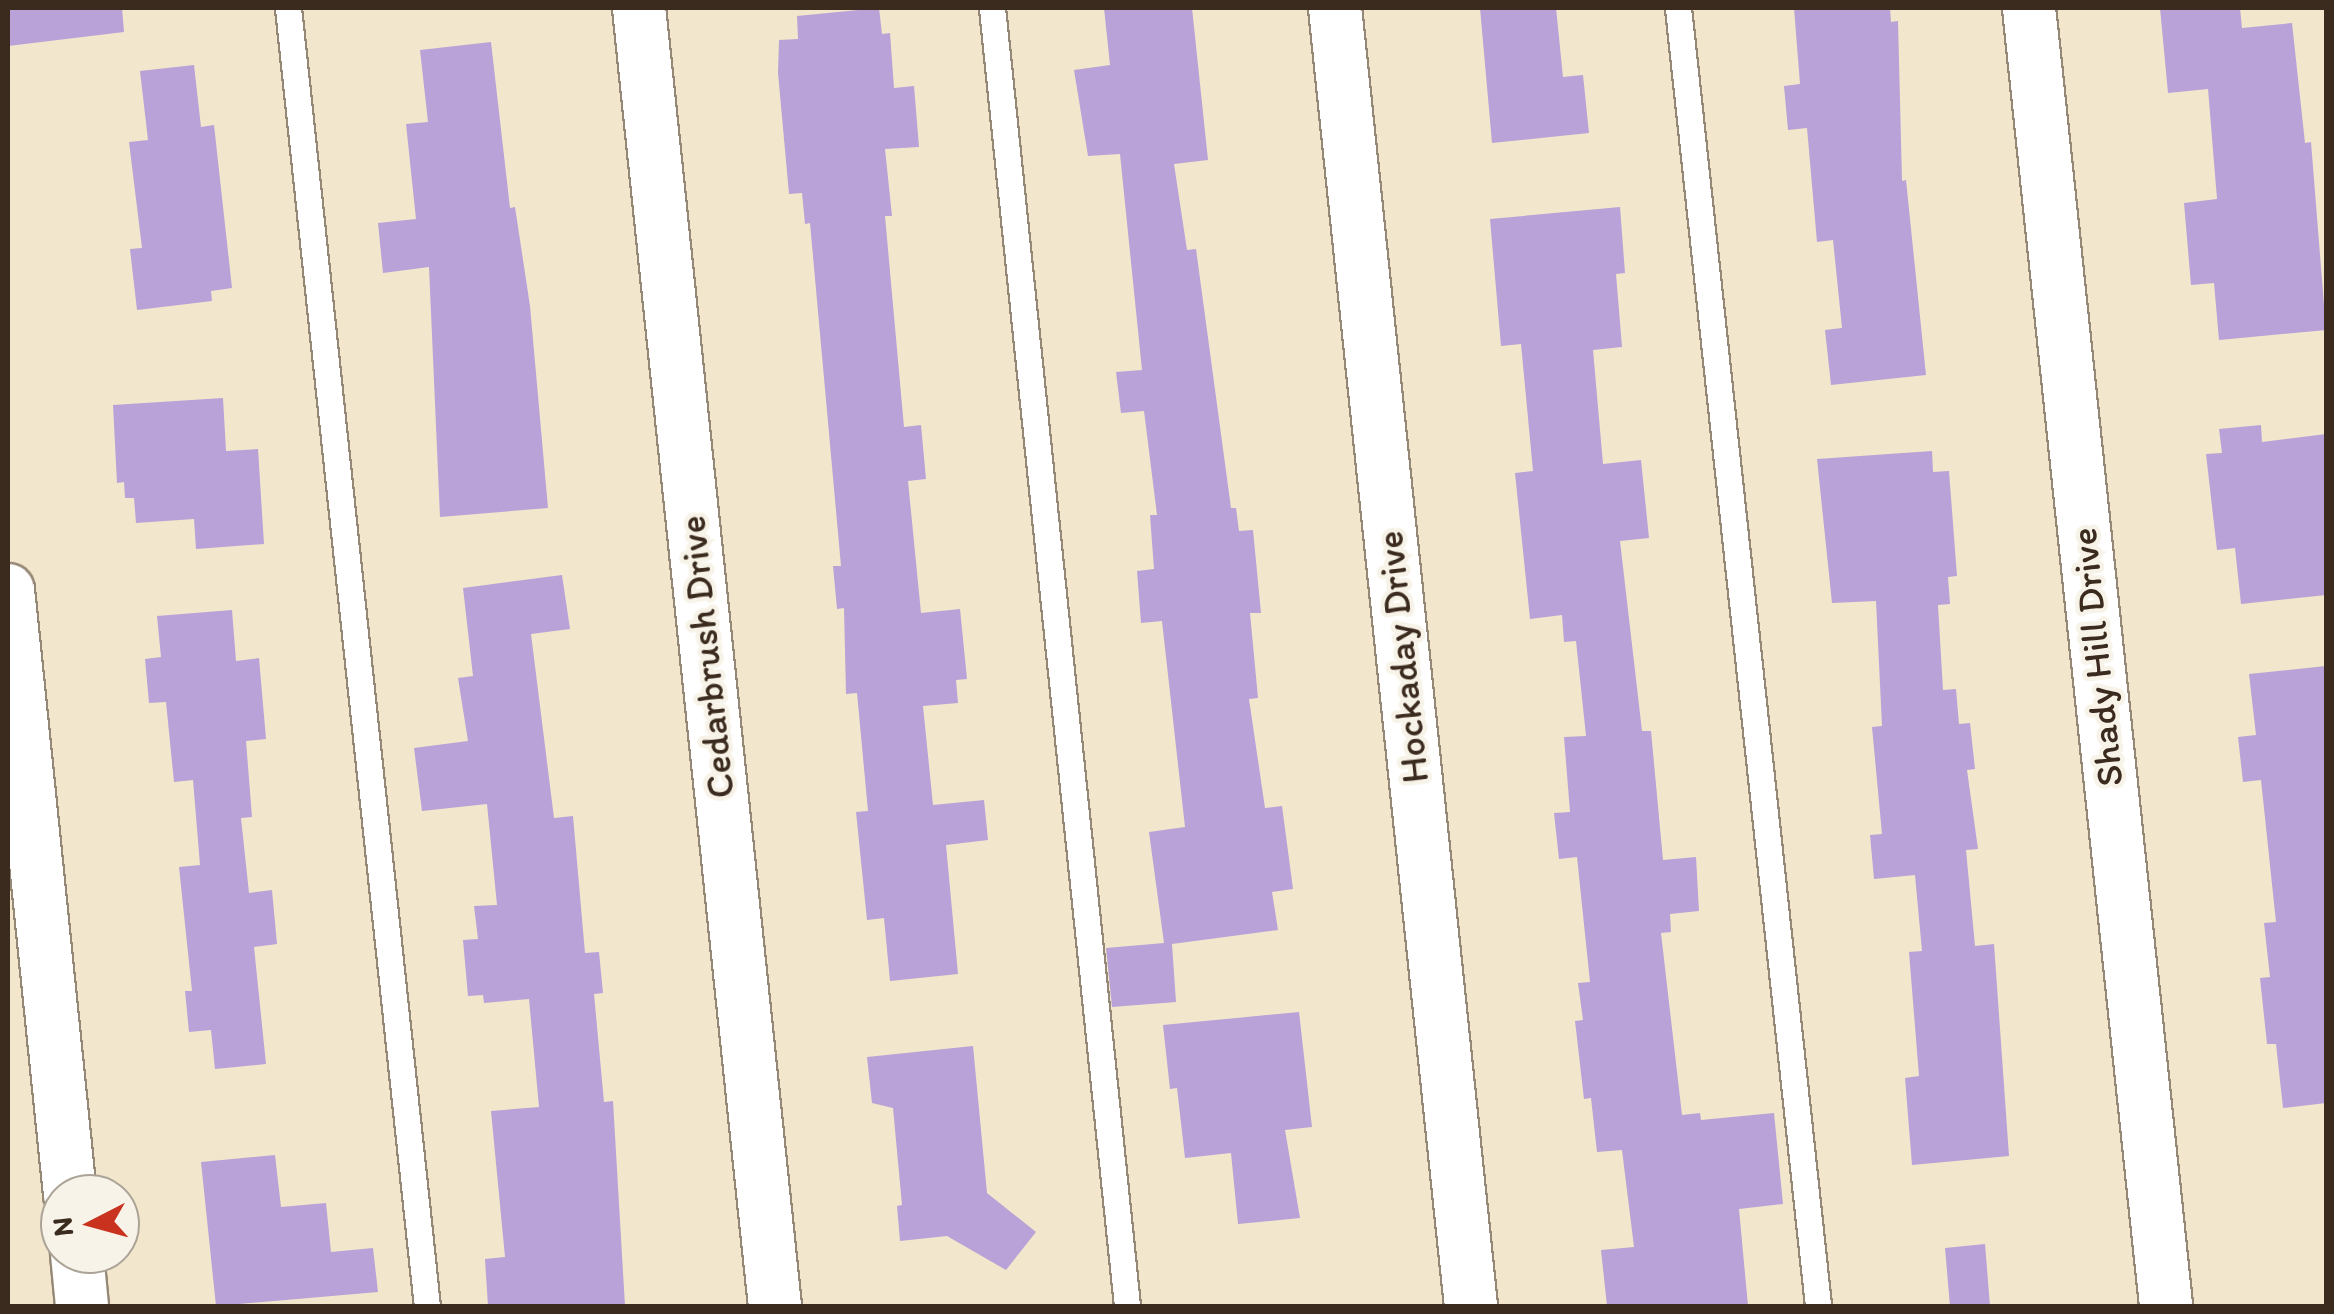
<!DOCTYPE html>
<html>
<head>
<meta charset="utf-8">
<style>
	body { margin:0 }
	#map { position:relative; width:2334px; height:1314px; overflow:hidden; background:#f2e6cd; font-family:Itim,sans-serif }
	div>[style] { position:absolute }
	.building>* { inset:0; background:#b8a2d7 }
	.roads { filter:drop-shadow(2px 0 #968876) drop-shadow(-2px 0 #968876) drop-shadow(0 2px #968876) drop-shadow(0 -2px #968876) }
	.lane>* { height:25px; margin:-12.5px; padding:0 12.5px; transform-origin:12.5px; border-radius:12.5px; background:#fff }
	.street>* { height:52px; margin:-26px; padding:0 26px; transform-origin:26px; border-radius:26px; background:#fff }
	span { translate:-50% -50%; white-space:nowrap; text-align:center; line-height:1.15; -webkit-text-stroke:9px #f7f3e8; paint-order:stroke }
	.street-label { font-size:38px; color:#3b2a1e }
	.frame { position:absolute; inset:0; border:10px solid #3b2a1e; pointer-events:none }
	.north { position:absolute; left:40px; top:1174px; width:100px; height:100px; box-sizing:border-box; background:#f7f3e8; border:2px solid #aca397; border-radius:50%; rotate:264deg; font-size:28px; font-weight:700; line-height:40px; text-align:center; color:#3b2a1e }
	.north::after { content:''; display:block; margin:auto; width:35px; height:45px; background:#c8321e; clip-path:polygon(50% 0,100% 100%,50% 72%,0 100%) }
</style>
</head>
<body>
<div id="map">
	<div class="building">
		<div style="clip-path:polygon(8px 8px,122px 8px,124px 32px,8px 46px)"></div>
		<div style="clip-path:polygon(879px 8px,882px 34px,890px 33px,894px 88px,914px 86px,919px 147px,885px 149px,892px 216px,885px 216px,904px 427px,921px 425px,926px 479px,908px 481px,921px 613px,960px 609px,967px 679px,956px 680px,958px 703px,923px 706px,933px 805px,984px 800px,988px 840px,946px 845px,958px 974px,890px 981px,884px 918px,867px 920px,856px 812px,868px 811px,857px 693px,846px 694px,844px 608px,837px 609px,833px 566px,841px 566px,810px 223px,805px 224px,802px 193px,789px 194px,778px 73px,779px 40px,798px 39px,797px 16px)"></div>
		<div style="clip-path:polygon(1104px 8px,1192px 8px,1208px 160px,1174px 164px,1187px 250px,1196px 249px,1231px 508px,1236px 508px,1239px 531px,1253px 530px,1261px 613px,1250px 613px,1258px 698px,1249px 699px,1265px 808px,1282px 806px,1293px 889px,1272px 892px,1278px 930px,1172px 944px,1176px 1002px,1112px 1007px,1106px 948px,1164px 943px,1149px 832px,1185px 827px,1162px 621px,1141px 623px,1137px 571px,1154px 569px,1150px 515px,1157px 515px,1144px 411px,1121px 413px,1116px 372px,1142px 370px,1120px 154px,1088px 156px,1074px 70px,1110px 65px)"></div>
		<div style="clip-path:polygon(1480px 8px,1556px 8px,1563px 77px,1583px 75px,1589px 133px,1492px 143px)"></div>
		<div style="clip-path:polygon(1794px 8px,1890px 8px,1891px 22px,1898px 21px,1902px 181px,1906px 180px,1926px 375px,1831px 385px,1825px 330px,1842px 328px,1833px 240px,1817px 242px,1807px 128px,1788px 130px,1784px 86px,1800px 84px)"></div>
		<div style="clip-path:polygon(2160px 8px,2240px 8px,2242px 28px,2292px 23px,2305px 143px,2311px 142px,2326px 330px,2219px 340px,2214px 283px,2191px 285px,2184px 203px,2217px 199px,2208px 89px,2168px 93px)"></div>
		<div style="clip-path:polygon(491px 42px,510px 208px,515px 207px,530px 306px,548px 508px,440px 517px,429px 267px,383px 273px,378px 223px,416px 219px,406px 124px,428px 122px,420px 50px)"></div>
		<div style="clip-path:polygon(194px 65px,201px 127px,214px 125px,232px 288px,211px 291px,212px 301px,137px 310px,130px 249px,142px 248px,129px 142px,148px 140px,140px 71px)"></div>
		<div style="clip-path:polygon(1620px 207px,1625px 273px,1616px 274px,1622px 347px,1593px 350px,1603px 464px,1641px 460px,1649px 538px,1620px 541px,1642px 731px,1651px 731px,1663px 860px,1696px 857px,1699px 911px,1670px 914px,1671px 932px,1661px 933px,1682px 1115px,1700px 1113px,1701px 1120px,1774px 1113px,1783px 1204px,1739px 1209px,1748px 1306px,1607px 1306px,1601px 1250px,1634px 1247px,1622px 1150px,1597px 1152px,1591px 1098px,1584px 1099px,1575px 1021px,1583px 1020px,1578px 983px,1590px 982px,1577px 857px,1559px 859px,1554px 813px,1570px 812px,1564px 737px,1586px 736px,1576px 641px,1564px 642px,1562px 615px,1530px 619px,1515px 473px,1533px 471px,1521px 344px,1501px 346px,1490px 219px)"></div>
		<div style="clip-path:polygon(223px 398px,226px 451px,258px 449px,264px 544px,196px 549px,194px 519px,136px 523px,134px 498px,125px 498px,124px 482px,117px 483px,113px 405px)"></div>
		<div style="clip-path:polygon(2261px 425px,2262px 442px,2326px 434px,2326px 595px,2241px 604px,2235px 548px,2217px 550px,2206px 454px,2222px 453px,2219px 429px)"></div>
		<div style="clip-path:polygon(1932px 451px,1933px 472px,1949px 471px,1957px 576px,1948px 577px,1950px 604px,1938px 605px,1943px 690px,1956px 689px,1959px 724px,1970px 723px,1975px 769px,1967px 770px,1978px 849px,1966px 850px,1975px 946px,1994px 944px,2009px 1156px,1912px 1165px,1905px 1078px,1919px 1076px,1909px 952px,1922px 951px,1915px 875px,1874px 879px,1870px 835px,1882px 834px,1872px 727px,1882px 726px,1876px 601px,1832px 603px,1817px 459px)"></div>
		<div style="clip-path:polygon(562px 575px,570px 629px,531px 634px,554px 818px,573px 816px,585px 953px,599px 952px,603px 993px,594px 994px,604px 1102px,613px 1101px,625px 1306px,488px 1306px,485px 1259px,505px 1257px,491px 1111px,539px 1107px,529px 999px,484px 1003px,483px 995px,468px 996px,463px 940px,478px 939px,474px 906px,497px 905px,487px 804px,422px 811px,414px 748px,468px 741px,458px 678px,473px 676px,463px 588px)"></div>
		<div style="clip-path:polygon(232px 610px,236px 661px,259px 658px,266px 739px,246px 741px,252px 817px,241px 818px,249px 893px,272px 890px,277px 944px,254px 947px,266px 1064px,215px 1069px,211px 1030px,189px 1032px,185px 991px,192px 991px,179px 867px,200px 865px,193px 780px,174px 782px,166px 702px,149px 703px,145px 659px,161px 657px,157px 616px)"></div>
		<div style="clip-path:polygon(2326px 666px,2326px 1103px,2283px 1108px,2276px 1044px,2267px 1044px,2260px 978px,2270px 977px,2264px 923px,2276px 922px,2261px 780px,2243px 782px,2238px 737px,2256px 735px,2249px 674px)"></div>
		<div style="clip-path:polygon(1299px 1012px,1312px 1127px,1285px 1130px,1300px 1218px,1238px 1224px,1231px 1153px,1185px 1158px,1177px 1088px,1170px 1089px,1163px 1025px)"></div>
		<div style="clip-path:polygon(973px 1046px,987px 1193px,1036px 1232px,1006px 1270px,947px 1236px,900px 1241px,897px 1206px,902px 1205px,893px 1108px,872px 1103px,867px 1057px)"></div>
		<div style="clip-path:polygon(275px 1155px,281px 1207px,326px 1203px,331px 1252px,373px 1248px,378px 1292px,216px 1306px,201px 1162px)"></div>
		<div style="clip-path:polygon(1985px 1244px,1990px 1306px,1950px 1306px,1945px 1248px)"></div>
	</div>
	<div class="roads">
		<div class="lane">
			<div style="left:288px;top:8px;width:1305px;rotate:83.89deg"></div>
			<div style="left:992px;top:8px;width:1305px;rotate:84.06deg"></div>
			<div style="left:1678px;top:8px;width:1306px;rotate:83.84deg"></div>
		</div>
		<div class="street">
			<div style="left:639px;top:8px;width:1305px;rotate:84.02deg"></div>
			<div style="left:1335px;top:8px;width:1305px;rotate:84.02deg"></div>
			<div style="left:2029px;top:8px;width:1305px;rotate:83.97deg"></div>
			<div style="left:8px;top:590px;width:607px;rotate:84.14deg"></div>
			<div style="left:77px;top:1254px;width:52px;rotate:84.5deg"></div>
		</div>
	</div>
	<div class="street-label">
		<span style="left:707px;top:657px;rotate:-96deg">Cedarbrush Drive</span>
		<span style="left:1403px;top:657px;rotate:-96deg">Hockaday Drive</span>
		<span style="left:2097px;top:657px;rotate:-96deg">Shady Hill Drive</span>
	</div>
	<div class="frame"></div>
	<div class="north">N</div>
</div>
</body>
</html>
